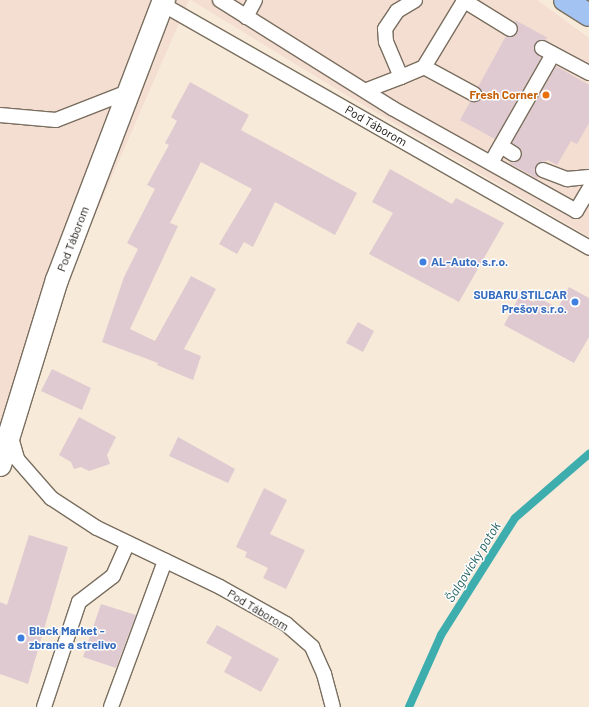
<!DOCTYPE html>
<html>
<head>
<meta charset="utf-8">
<style>
	body { margin:0 }
	#map { position:relative; width:589px; height:707px; overflow:hidden; background:#f7ead9; font-family:Barlow,sans-serif }
	div>[style] { position:absolute }
	.commercial>* { inset:0; background:#f4ddd1 }
	.stream>* { height:8px; margin:-4px; padding:0 4px; transform-origin:4px; border-radius:4px; background:#3eadae }
	.building>* { inset:0; background:#dfcad1 }
	.roads { filter:drop-shadow(1px 0 #796e5f) drop-shadow(-1px 0 #796e5f) drop-shadow(0 1px #796e5f) drop-shadow(0 -1px #796e5f) }
	.service>* { height:14px; margin:-7px; padding:0 7px; transform-origin:7px; border-radius:7px; background:#fff }
	.minor>* { height:22px; margin:-11px; padding:0 11px; transform-origin:11px; border-radius:11px; background:#fff }
	.primary>* { height:22px; margin:-11px; padding:0 11px; transform-origin:11px; border-radius:11px; background:#a3c4f2 }
	.dots>* { width:11px; height:11px; translate:-50% -50%; box-sizing:border-box; border:2px solid #fff; border-radius:50% }
	span { translate:-50% -50%; white-space:nowrap; text-align:center; line-height:1.15; -webkit-text-stroke:3px #fff; paint-order:stroke }
	.food-label { font-size:12px; color:#c56008; font-weight:700 }
	.right { translate:-100% -50%; text-align:right }
	.street-label { font-size:12px; color:#16120c }
	.shop-label { font-size:12px; color:#366cbe; font-weight:700 }
	.left { translate:0 -50%; text-align:left }
	.water-label { font-size:13px; color:#215e5e; font-style:italic }
</style>
</head>
<body>
<div id="map">
	<div class="commercial">
		<div style="clip-path:polygon(0 0,189px 0,66px 282px,0 425px)"></div>
		<div style="clip-path:polygon(191px 0,537px 0,589px 38px,589px 237px,343px 93px)"></div>
	</div>
	<div class="stream">
		<div style="left:409px;top:707px;width:79px;rotate:-66deg"></div>
		<div style="left:441px;top:635px;width:138px;rotate:-57.7deg"></div>
		<div style="left:515px;top:518px;width:98px;rotate:-40.9deg"></div>
	</div>
	<div class="building">
		<div style="clip-path:polygon(515px 20px,548px 38px,535px 44px,535px 52px,541px 58px,495px 139px,460px 120px,470px 102px,475px 102px,481px 98px,482px 93px,478px 87px,506px 36px,514px 37px,517px 33px)"></div>
		<div style="clip-path:polygon(556px 66px,589px 85px,589px 123px,577px 144px,571px 141px,557px 165px,548px 160px,537px 164px,535px 171px,538px 179px,509px 163px,521px 158px,521px 150px,512px 143px)"></div>
		<div style="clip-path:polygon(190px 82px,249px 115px,241px 130px,357px 193px,335px 235px,275px 202px,253px 247px,244px 242px,237px 254px,219px 244px,252px 189px,201px 162px,170px 223px,178px 226px,130px 329px,155px 341px,191px 276px,216px 289px,184px 349px,201px 356px,193px 380px,157px 365px,158px 363px,102px 342px,124px 277px,138px 249px,127px 243px,155px 189px,147px 185px,169px 145px,165px 143px,177px 121px,171px 117px)"></div>
		<div style="clip-path:polygon(390px 169px,452px 204px,456px 198px,504px 223px,459px 302px,369px 254px,393px 213px,372px 202px)"></div>
		<div style="clip-path:polygon(569px 287px,589px 298px,589px 337px,574px 363px,504px 325px,520px 295px,534px 302px,537px 297px,558px 308px)"></div>
		<div style="clip-path:polygon(358px 322px,374px 331px,363px 352px,346px 343px)"></div>
		<div style="clip-path:polygon(52px 369px,91px 388px,82px 410px,41px 391px)"></div>
		<div style="clip-path:polygon(79px 417px,116px 437px,107px 455px,110px 464px,89px 471px,81px 467px,74px 469px,71px 462px,59px 455px)"></div>
		<div style="clip-path:polygon(178px 437px,235px 469px,228px 483px,169px 456px)"></div>
		<div style="clip-path:polygon(264px 488px,287px 500px,270px 534px,305px 550px,286px 589px,263px 578px,268px 568px,245px 557px,247px 552px,236px 547px)"></div>
		<div style="clip-path:polygon(29px 535px,68px 547px,28px 684px,0 674px,0 602px,7px 605px)"></div>
		<div style="clip-path:polygon(101px 604px,136px 615px,116px 668px,83px 657px)"></div>
		<div style="clip-path:polygon(217px 625px,279px 659px,261px 692px,224px 672px,232px 657px,206px 643px)"></div>
	</div>
	<div class="roads">
		<div class="service">
			<div style="left:220px;top:0;width:203px;rotate:32.1deg"></div>
			<div style="left:392px;top:108px;width:211px;rotate:29.2deg"></div>
			<div style="left:576px;top:211px;width:26px;rotate:-59deg"></div>
			<div style="left:463px;top:0;width:55px;rotate:31.7deg"></div>
			<div style="left:162px;top:4px;width:492px;rotate:29.7deg"></div>
			<div style="left:246px;top:17px;width:19px;rotate:-62deg"></div>
			<div style="left:542px;top:48px;width:53px;rotate:28deg"></div>
			<div style="left:424px;top:67px;width:57px;rotate:28.4deg"></div>
			<div style="left:401px;top:77px;width:25px;rotate:-23deg"></div>
			<div style="left:424px;top:67px;width:77px;rotate:-58.8deg"></div>
			<div style="left:367px;top:90px;width:36px;rotate:-21deg"></div>
			<div style="left:401px;top:77px;width:38px;rotate:-113deg"></div>
			<div style="left:386px;top:42px;width:13px;rotate:-94deg"></div>
			<div style="left:385px;top:29px;width:22px;rotate:-56deg"></div>
			<div style="left:397px;top:11px;width:21px;rotate:-31deg"></div>
			<div style="left:0;top:115px;width:56px;rotate:5.1deg"></div>
			<div style="left:56px;top:120px;width:79px;rotate:-21.4deg"></div>
			<div style="left:501px;top:146px;width:15px;rotate:32deg"></div>
			<div style="left:492px;top:161px;width:123px;rotate:-60.3deg"></div>
			<div style="left:543px;top:170px;width:26px;rotate:21deg"></div>
			<div style="left:567px;top:179px;width:22px;rotate:-5deg"></div>
			<div style="left:10px;top:434px;width:26px;rotate:74deg"></div>
			<div style="left:17px;top:459px;width:52px;rotate:48.9deg"></div>
			<div style="left:51px;top:498px;width:55px;rotate:33.1deg"></div>
			<div style="left:97px;top:528px;width:136px;rotate:25.6deg"></div>
			<div style="left:220px;top:587px;width:76px;rotate:29.3deg"></div>
			<div style="left:286px;top:624px;width:35px;rotate:41deg"></div>
			<div style="left:312px;top:647px;width:30px;rotate:66deg"></div>
			<div style="left:324px;top:674px;width:34px;rotate:75deg"></div>
			<div style="left:44px;top:707px;width:111px;rotate:-71.6deg"></div>
			<div style="left:79px;top:602px;width:43px;rotate:-37.4deg"></div>
			<div style="left:113px;top:576px;width:36px;rotate:-66deg"></div>
			<div style="left:111px;top:707px;width:156px;rotate:-69.7deg"></div>
		</div>
		<div class="minor">
			<div style="left:0;top:465px;width:194px;rotate:-72.9deg"></div>
			<div style="left:57px;top:280px;width:300px;rotate:-69.1deg"></div>
		</div>
		<div class="primary">
			<div style="left:565px;top:0;width:28px;rotate:32deg"></div>
		</div>
	</div>
	<div class="dots">
		<div style="left:546px;top:95px;background:#e8710a"></div>
		<div style="left:423px;top:262px;background:#3f7fe0"></div>
		<div style="left:575px;top:302px;background:#3f7fe0"></div>
		<div style="left:21px;top:638px;background:#3f7fe0"></div>
	</div>
	<div class="food-label">
		<span class="right" style="left:538px;top:95px">Fresh Corner</span>
	</div>
	<div class="street-label">
		<span style="left:376px;top:126px;rotate:30deg">Pod Táborom</span>
		<span style="left:73px;top:239px;rotate:-69deg">Pod Táborom</span>
		<span style="left:258px;top:610px;rotate:31deg">Pod Táborom</span>
	</div>
	<div class="shop-label">
		<span class="left" style="left:431px;top:262px">AL-Auto, s.r.o.</span>
		<span class="right" style="left:567px;top:302px">SUBARU STILCAR<br>Prešov s.r.o.</span>
		<span class="left" style="left:29px;top:638px">Black Market -<br>zbrane a strelivo</span>
	</div>
	<div class="water-label">
		<span style="left:473px;top:562px;rotate:-58deg">Šalgovícky potok</span>
	</div>
</div>
</body>
</html>
